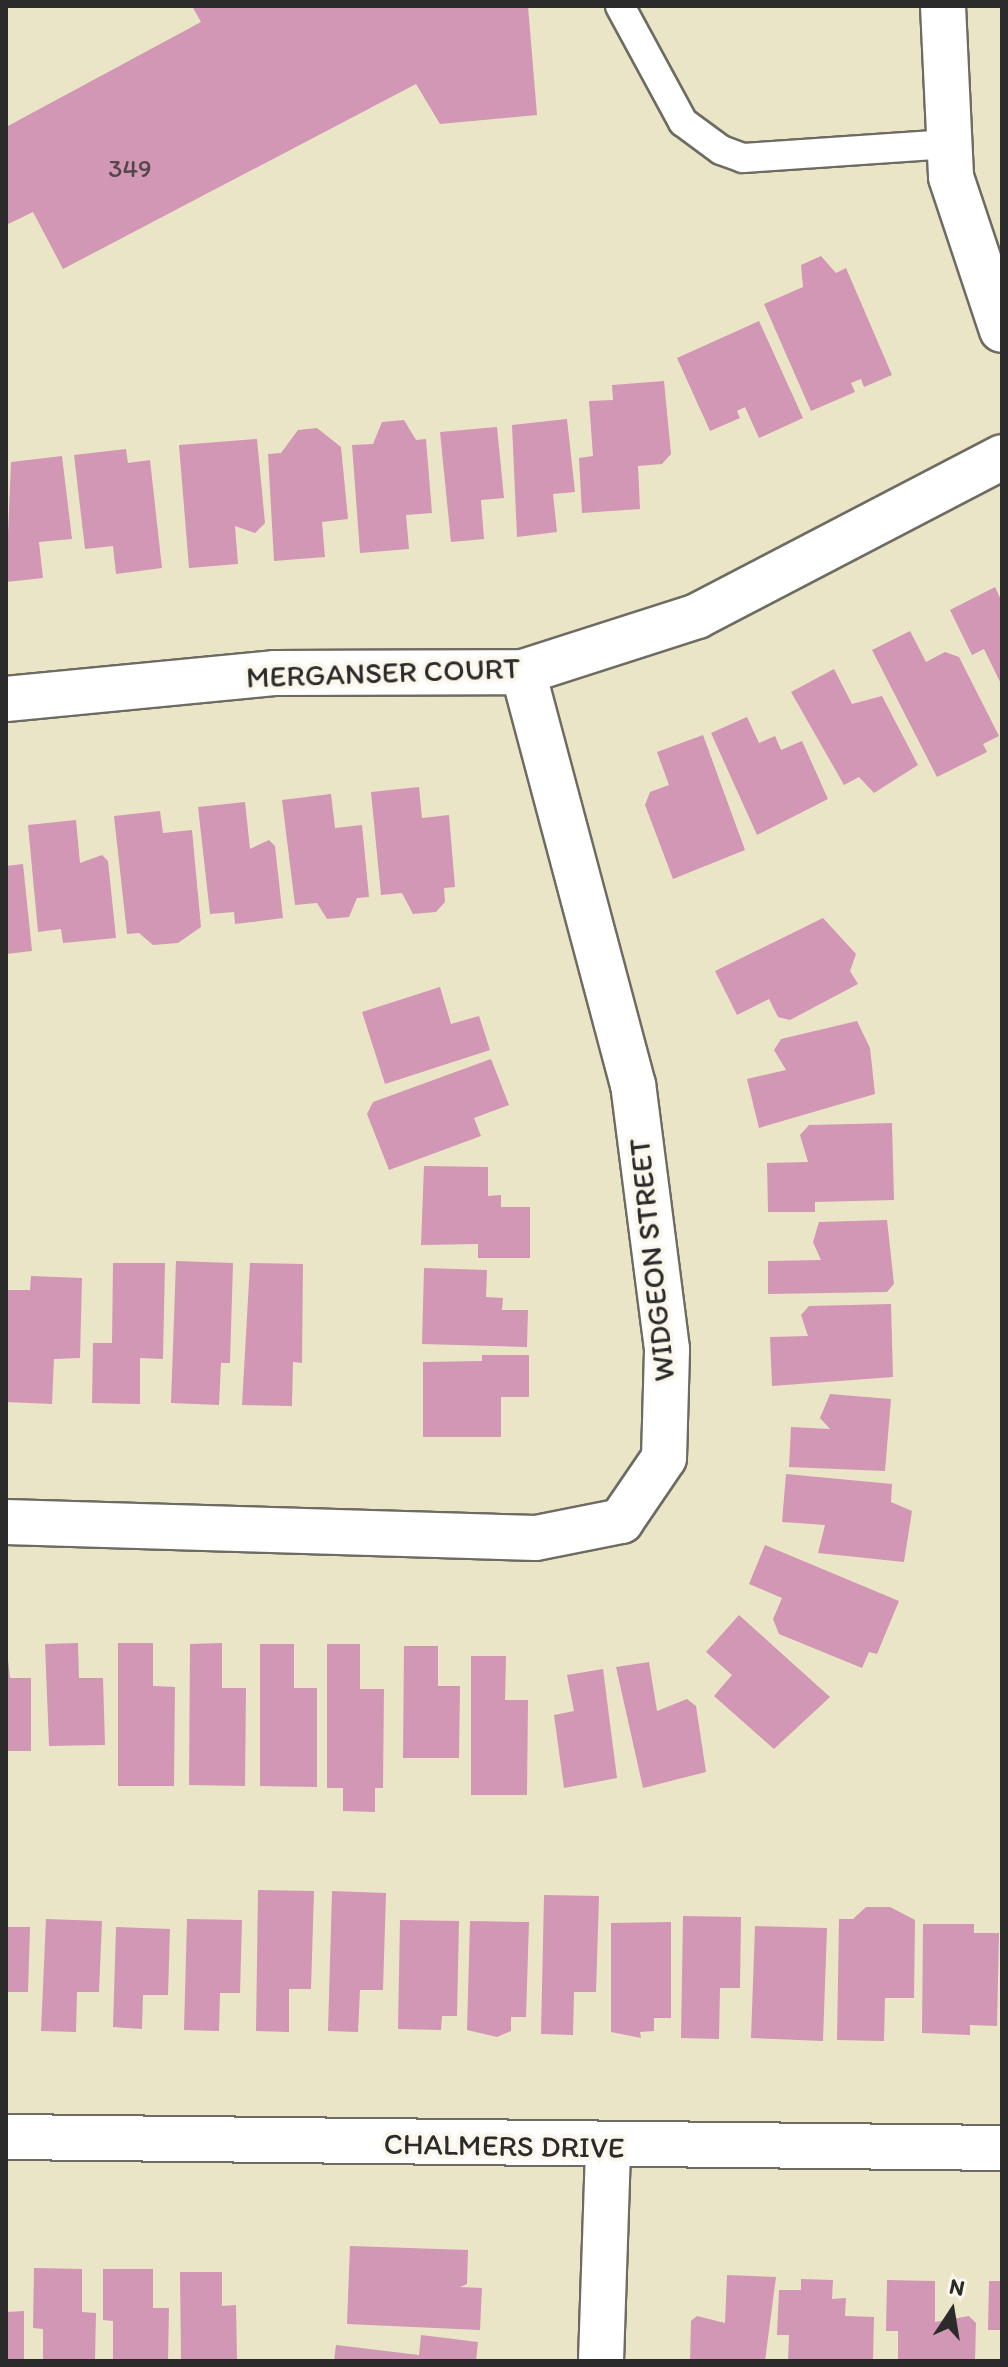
<!DOCTYPE html>
<html>
<head>
<meta charset="utf-8">
<style>
	body { margin:0 }
	#map { position:relative; width:1008px; height:2367px; overflow:hidden; background:#ebe5c7; font-family:Itim,sans-serif }
	div>[style] { position:absolute }
	.building>* { inset:0; background:#d197b4 }
	.roads { filter:drop-shadow(2px 0 #6e6c62) drop-shadow(-2px 0 #6e6c62) drop-shadow(0 2px #6e6c62) drop-shadow(0 -2px #6e6c62) }
	.lane>* { height:28px; margin:-14px; padding:0 14px; transform-origin:14px; border-radius:14px; background:#fff }
	.street>* { height:44px; margin:-22px; padding:0 22px; transform-origin:22px; border-radius:22px; background:#fff }
	span { translate:-50% -50%; white-space:nowrap; text-align:center; line-height:1.15; -webkit-text-stroke:8px #fbf7ec; paint-order:stroke }
	.number-label { font-size:26px; color:#54464d }
	.number-label span { -webkit-text-stroke-width:0 }
	.street-label { font-size:30px; color:#2b2b2b }
	.frame { position:absolute; inset:0; border:8px solid #2b2b2b; pointer-events:none }
	.north { position:absolute; left:912px; top:2271px; width:80px; height:80px; -webkit-text-stroke:6px #fbf7ec; paint-order:stroke; rotate:12deg; font-size:22px; font-weight:700; line-height:32px; text-align:center; color:#2b2b2b }
	.north::after { content:''; display:block; margin:auto; width:28px; height:36px; background:#2b2b2b; clip-path:polygon(50% 0,100% 100%,50% 72%,0 100%) }
</style>
</head>
<body>
<div id="map">
	<div class="building">
		<div style="clip-path:polygon(192px 6px,528px 6px,537px 115px,440px 124px,416px 84px,63px 269px,33px 212px,6px 225px,6px 127px,201px 22px)"></div>
		<div style="clip-path:polygon(821px 256px,836px 273px,846px 268px,892px 375px,864px 387px,861px 379px,851px 383px,855px 392px,811px 411px,764px 304px,803px 287px,801px 265px)"></div>
		<div style="clip-path:polygon(759px 321px,803px 418px,759px 438px,745px 407px,737px 411px,740px 418px,710px 431px,677px 358px)"></div>
		<div style="clip-path:polygon(664px 381px,671px 454px,662px 464px,638px 466px,640px 509px,582px 513px,579px 458px,593px 456px,589px 401px,613px 400px,612px 385px)"></div>
		<div style="clip-path:polygon(567px 419px,575px 492px,553px 494px,557px 532px,517px 537px,512px 425px)"></div>
		<div style="clip-path:polygon(404px 420px,416px 440px,426px 439px,432px 513px,406px 515px,409px 549px,360px 553px,352px 445px,373px 444px,382px 422px)"></div>
		<div style="clip-path:polygon(497px 427px,504px 498px,481px 500px,484px 539px,451px 542px,440px 432px)"></div>
		<div style="clip-path:polygon(317px 428px,341px 447px,348px 519px,322px 522px,325px 557px,274px 561px,268px 454px,281px 453px,298px 430px)"></div>
		<div style="clip-path:polygon(257px 439px,265px 523px,255px 533px,235px 526px,238px 564px,189px 568px,179px 445px)"></div>
		<div style="clip-path:polygon(126px 449px,128px 463px,150px 460px,162px 568px,116px 574px,113px 546px,85px 549px,74px 455px)"></div>
		<div style="clip-path:polygon(62px 456px,72px 539px,39px 542px,43px 578px,6px 582px,11px 462px)"></div>
		<div style="clip-path:polygon(995px 587px,1002px 602px,1002px 686px,984px 649px,972px 655px,950px 610px)"></div>
		<div style="clip-path:polygon(910px 631px,926px 662px,945px 652px,959px 657px,999px 736px,983px 744px,987px 752px,937px 777px,872px 650px)"></div>
		<div style="clip-path:polygon(834px 669px,852px 704px,882px 696px,918px 765px,874px 793px,859px 777px,844px 785px,791px 692px)"></div>
		<div style="clip-path:polygon(747px 717px,759px 743px,775px 736px,781px 750px,802px 741px,828px 799px,757px 835px,711px 733px)"></div>
		<div style="clip-path:polygon(703px 735px,745px 850px,673px 879px,645px 805px,650px 792px,669px 785px,657px 752px)"></div>
		<div style="clip-path:polygon(419px 787px,422px 818px,449px 815px,455px 887px,444px 888px,445px 902px,436px 912px,413px 914px,402px 893px,381px 895px,371px 792px)"></div>
		<div style="clip-path:polygon(331px 794px,335px 828px,362px 825px,369px 897px,357px 898px,349px 917px,327px 919px,317px 903px,295px 905px,282px 800px)"></div>
		<div style="clip-path:polygon(245px 802px,250px 849px,269px 840px,275px 846px,283px 918px,235px 924px,234px 912px,210px 914px,198px 807px)"></div>
		<div style="clip-path:polygon(160px 811px,163px 833px,192px 830px,201px 927px,178px 943px,153px 945px,139px 933px,127px 934px,114px 816px)"></div>
		<div style="clip-path:polygon(76px 820px,80px 863px,102px 855px,108px 861px,116px 938px,63px 943px,61px 929px,38px 932px,28px 825px)"></div>
		<div style="clip-path:polygon(23px 864px,32px 951px,6px 954px,6px 866px)"></div>
		<div style="clip-path:polygon(823px 918px,856px 954px,850px 971px,858px 984px,790px 1020px,778px 1017px,769px 999px,737px 1015px,715px 971px)"></div>
		<div style="clip-path:polygon(440px 987px,451px 1024px,479px 1016px,490px 1050px,385px 1084px,362px 1012px)"></div>
		<div style="clip-path:polygon(857px 1021px,870px 1048px,875px 1094px,759px 1128px,747px 1079px,786px 1070px,774px 1050px,781px 1039px)"></div>
		<div style="clip-path:polygon(491px 1059px,509px 1105px,474px 1118px,481px 1136px,389px 1170px,367px 1114px,373px 1102px)"></div>
		<div style="clip-path:polygon(892px 1123px,894px 1200px,815px 1202px,815px 1212px,768px 1212px,767px 1163px,808px 1162px,800px 1135px,809px 1125px)"></div>
		<div style="clip-path:polygon(424px 1166px,488px 1167px,488px 1196px,501px 1195px,501px 1207px,530px 1207px,530px 1258px,478px 1258px,478px 1244px,421px 1245px)"></div>
		<div style="clip-path:polygon(887px 1220px,894px 1284px,887px 1292px,768px 1294px,768px 1261px,821px 1260px,813px 1242px,819px 1222px)"></div>
		<div style="clip-path:polygon(176px 1261px,233px 1263px,230px 1363px,221px 1363px,219px 1405px,171px 1403px)"></div>
		<div style="clip-path:polygon(113px 1263px,165px 1263px,163px 1359px,140px 1358px,140px 1404px,92px 1403px,93px 1343px,112px 1343px)"></div>
		<div style="clip-path:polygon(250px 1263px,303px 1264px,302px 1363px,293px 1362px,292px 1406px,242px 1405px)"></div>
		<div style="clip-path:polygon(424px 1268px,487px 1270px,486px 1297px,503px 1298px,502px 1310px,528px 1310px,527px 1347px,422px 1344px)"></div>
		<div style="clip-path:polygon(31px 1276px,82px 1278px,80px 1358px,54px 1359px,52px 1404px,6px 1402px,7px 1290px,30px 1290px)"></div>
		<div style="clip-path:polygon(891px 1304px,893px 1377px,772px 1386px,770px 1337px,808px 1336px,801px 1315px,809px 1306px)"></div>
		<div style="clip-path:polygon(482px 1355px,529px 1355px,529px 1397px,501px 1397px,501px 1437px,423px 1437px,423px 1362px,482px 1361px)"></div>
		<div style="clip-path:polygon(830px 1394px,891px 1399px,885px 1471px,789px 1467px,791px 1427px,830px 1429px,820px 1418px)"></div>
		<div style="clip-path:polygon(786px 1474px,892px 1484px,891px 1502px,912px 1511px,904px 1562px,818px 1553px,825px 1525px,782px 1522px)"></div>
		<div style="clip-path:polygon(765px 1545px,899px 1601px,877px 1654px,869px 1652px,862px 1668px,779px 1634px,773px 1619px,782px 1598px,749px 1584px)"></div>
		<div style="clip-path:polygon(739px 1615px,830px 1697px,774px 1749px,714px 1696px,732px 1675px,706px 1652px)"></div>
		<div style="clip-path:polygon(6px 1641px,10px 1678px,31px 1678px,31px 1751px,6px 1751px)"></div>
		<div style="clip-path:polygon(78px 1643px,79px 1678px,103px 1678px,105px 1745px,49px 1746px,45px 1644px)"></div>
		<div style="clip-path:polygon(118px 1643px,153px 1643px,153px 1686px,175px 1687px,174px 1786px,118px 1786px)"></div>
		<div style="clip-path:polygon(222px 1643px,222px 1688px,246px 1688px,245px 1786px,189px 1785px,190px 1644px)"></div>
		<div style="clip-path:polygon(260px 1644px,294px 1644px,294px 1688px,317px 1688px,317px 1787px,260px 1786px)"></div>
		<div style="clip-path:polygon(327px 1644px,360px 1644px,360px 1689px,384px 1689px,383px 1788px,375px 1788px,375px 1812px,343px 1811px,343px 1788px,327px 1788px)"></div>
		<div style="clip-path:polygon(404px 1646px,438px 1646px,438px 1686px,460px 1686px,459px 1758px,403px 1758px)"></div>
		<div style="clip-path:polygon(471px 1656px,506px 1656px,505px 1700px,528px 1700px,527px 1795px,471px 1795px)"></div>
		<div style="clip-path:polygon(649px 1662px,657px 1711px,687px 1699px,696px 1706px,706px 1772px,643px 1788px,616px 1667px)"></div>
		<div style="clip-path:polygon(603px 1669px,617px 1778px,564px 1788px,554px 1715px,574px 1711px,567px 1675px)"></div>
		<div style="clip-path:polygon(258px 1890px,314px 1891px,311px 1989px,289px 1989px,289px 2032px,256px 2031px)"></div>
		<div style="clip-path:polygon(332px 1891px,386px 1893px,383px 1990px,360px 1990px,358px 2032px,328px 2031px)"></div>
		<div style="clip-path:polygon(544px 1895px,599px 1896px,596px 1992px,574px 1992px,573px 2035px,541px 2034px)"></div>
		<div style="clip-path:polygon(866px 1907px,890px 1907px,915px 1920px,914px 1998px,885px 1998px,884px 2041px,837px 2040px,839px 1919px,853px 1919px)"></div>
		<div style="clip-path:polygon(683px 1916px,741px 1917px,740px 1988px,720px 1988px,719px 2039px,681px 2038px)"></div>
		<div style="clip-path:polygon(46px 1919px,102px 1921px,99px 1992px,77px 1992px,76px 2032px,41px 2031px)"></div>
		<div style="clip-path:polygon(187px 1919px,242px 1920px,240px 1993px,220px 1993px,219px 2031px,184px 2030px)"></div>
		<div style="clip-path:polygon(400px 1920px,459px 1921px,457px 2016px,442px 2016px,441px 2030px,398px 2029px)"></div>
		<div style="clip-path:polygon(470px 1921px,529px 1922px,526px 2017px,511px 2017px,511px 2031px,497px 2037px,467px 2030px)"></div>
		<div style="clip-path:polygon(671px 1922px,671px 2018px,654px 2018px,654px 2031px,640px 2032px,641px 2038px,611px 2032px,611px 1923px)"></div>
		<div style="clip-path:polygon(923px 1924px,974px 1924px,974px 1933px,999px 1933px,997px 2026px,970px 2025px,970px 2035px,922px 2033px)"></div>
		<div style="clip-path:polygon(755px 1926px,827px 1928px,823px 2041px,751px 2038px)"></div>
		<div style="clip-path:polygon(6px 1927px,30px 1927px,28px 1992px,6px 1992px)"></div>
		<div style="clip-path:polygon(116px 1927px,170px 1929px,168px 1995px,143px 1995px,142px 2029px,113px 2027px)"></div>
		<div style="clip-path:polygon(350px 2246px,468px 2250px,467px 2284px,460px 2287px,482px 2288px,480px 2330px,347px 2324px)"></div>
		<div style="clip-path:polygon(34px 2268px,82px 2269px,82px 2312px,96px 2313px,95px 2361px,43px 2361px,43px 2329px,33px 2328px)"></div>
		<div style="clip-path:polygon(103px 2269px,153px 2269px,153px 2308px,169px 2308px,168px 2361px,113px 2361px,113px 2321px,103px 2320px)"></div>
		<div style="clip-path:polygon(180px 2272px,222px 2272px,222px 2306px,236px 2305px,237px 2361px,181px 2361px)"></div>
		<div style="clip-path:polygon(727px 2275px,776px 2277px,765px 2361px,690px 2361px,691px 2321px,697px 2316px,725px 2323px)"></div>
		<div style="clip-path:polygon(801px 2279px,833px 2280px,832px 2299px,846px 2298px,845px 2316px,874px 2317px,873px 2361px,788px 2361px,789px 2335px,777px 2335px,779px 2290px,801px 2290px)"></div>
		<div style="clip-path:polygon(887px 2280px,935px 2281px,935px 2322px,969px 2316px,976px 2323px,975px 2361px,898px 2361px,898px 2331px,886px 2331px)"></div>
		<div style="clip-path:polygon(989px 2281px,1002px 2281px,1002px 2330px,988px 2330px)"></div>
		<div style="clip-path:polygon(24px 2311px,24px 2361px,6px 2361px,6px 2312px)"></div>
		<div style="clip-path:polygon(421px 2335px,478px 2342px,476px 2361px,334px 2361px,336px 2345px,419px 2355px)"></div>
	</div>
	<div class="roads">
		<div class="lane">
			<div style="left:620px;top:6px;width:132px;rotate:61.5deg"></div>
			<div style="left:683px;top:122px;width:47px;rotate:36.4deg"></div>
			<div style="left:721px;top:150px;width:23px;rotate:20deg"></div>
			<div style="left:743px;top:158px;width:207px;rotate:-3.9deg"></div>
		</div>
		<div class="street">
			<div style="left:943px;top:6px;width:171px;rotate:87.3deg"></div>
			<div style="left:951px;top:177px;width:161px;rotate:71.6deg"></div>
			<div style="left:6px;top:699px;width:269px;rotate:-5.5deg"></div>
			<div style="left:274px;top:673px;width:249px;rotate:-0.2deg"></div>
			<div style="left:523px;top:672px;width:183px;rotate:-17.8deg"></div>
			<div style="left:697px;top:616px;width:344px;rotate:-27.5deg"></div>
			<div style="left:6px;top:1522px;width:530px;rotate:1.73deg"></div>
			<div style="left:536px;top:1538px;width:87px;rotate:-11.3deg"></div>
			<div style="left:621px;top:1521px;width:76px;rotate:-55.7deg"></div>
			<div style="left:664px;top:1458px;width:109px;rotate:-88.4deg"></div>
			<div style="left:667px;top:1349px;width:266px;rotate:-97.3deg"></div>
			<div style="left:633px;top:1085px;width:427px;rotate:-104.9deg"></div>
			<div style="left:6px;top:2137px;width:996px;rotate:0.63deg"></div>
			<div style="left:601px;top:2361px;width:213px;rotate:-88.1deg"></div>
		</div>
	</div>
	<div class="number-label">
		<span style="left:130px;top:169px">349</span>
	</div>
	<div class="street-label">
		<span style="left:383px;top:673px;rotate:-2deg">MERGANSER COURT</span>
		<span style="left:652px;top:1260px;rotate:-96deg">WIDGEON STREET</span>
		<span style="left:504px;top:2146px;rotate:1deg">CHALMERS DRIVE</span>
	</div>
	<div class="frame"></div>
	<div class="north">N</div>
</div>
</body>
</html>
